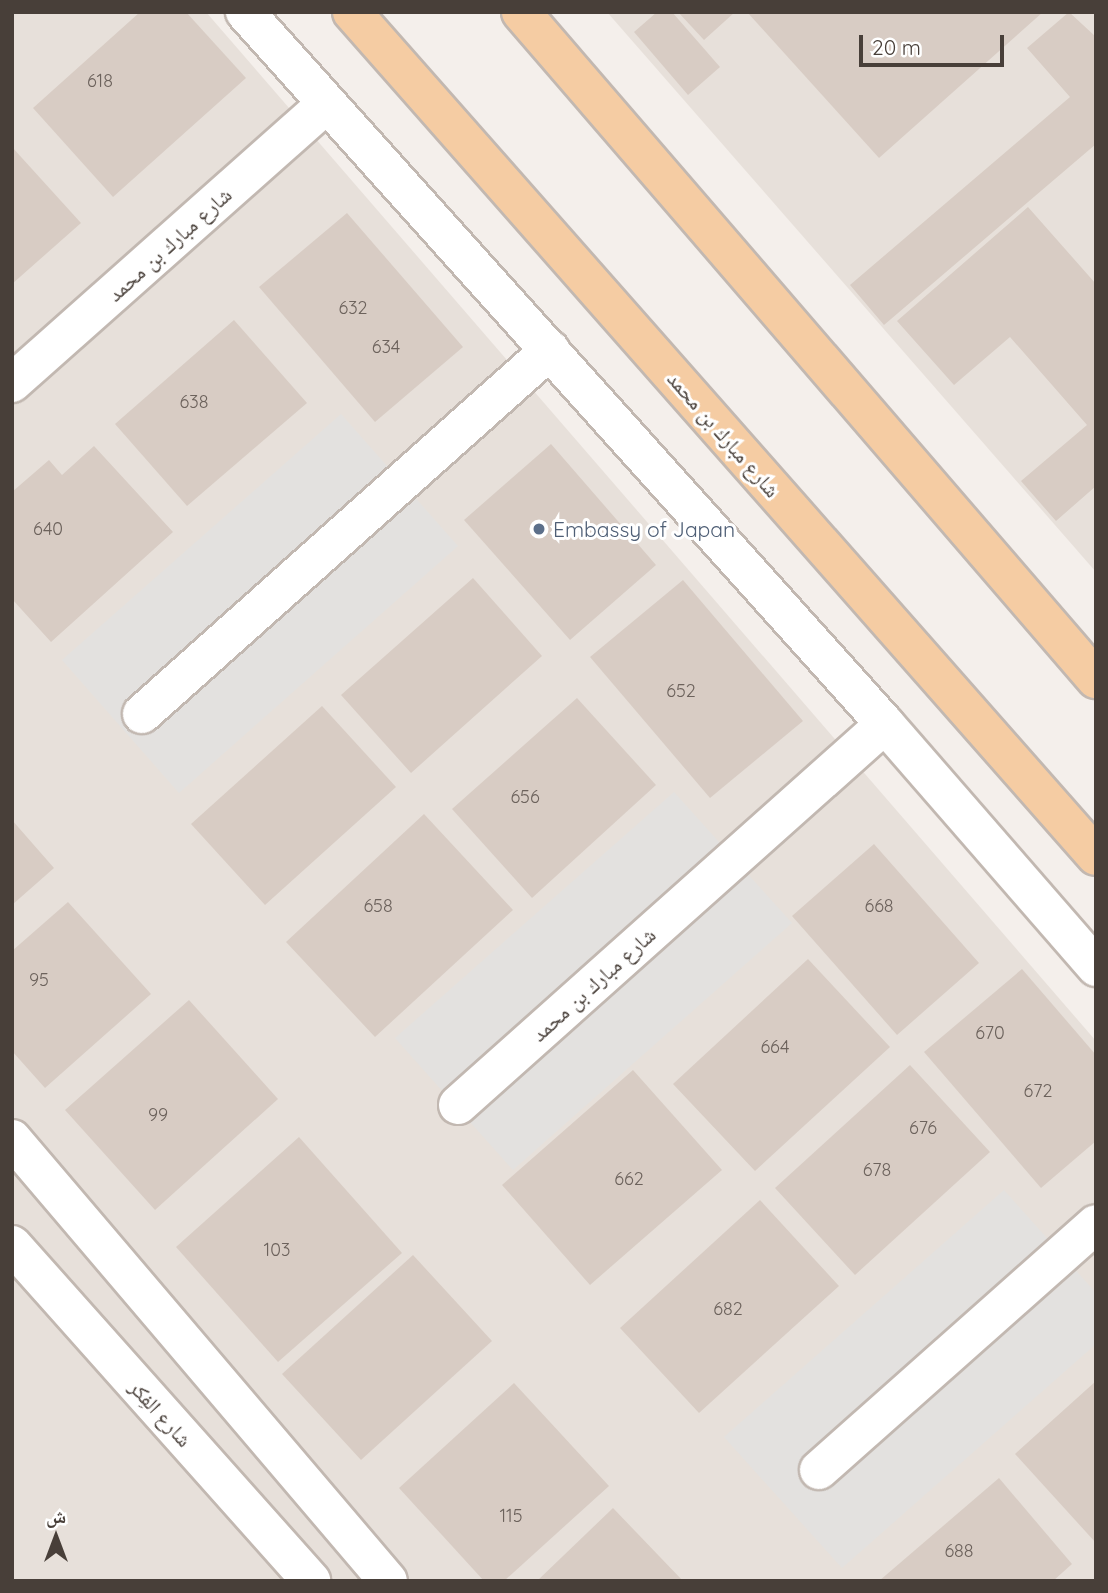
<!DOCTYPE html>
<html>
<head>
<meta charset="utf-8">
<style>
	body { margin:0 }
	#map { position:relative; width:1108px; height:1593px; overflow:hidden; background:#f4efeb; font-family:Quicksand,"Noto Naskh Arabic",sans-serif }
	div>[style] { position:absolute }
	.residential>* { inset:0; background:#e7e0da }
	.parking>* { inset:0; background:#e3e1df }
	.building>* { inset:0; background:#d8ccc4 }
	.roads { filter:drop-shadow(2px 0 #c2b8b1) drop-shadow(-2px 0 #c2b8b1) drop-shadow(0 2px #c2b8b1) drop-shadow(0 -2px #c2b8b1) }
	.minor>* { height:38px; margin:-19px; padding:0 19px; transform-origin:19px; border-radius:19px; background:#fff }
	.major>* { height:38px; margin:-19px; padding:0 19px; transform-origin:19px; border-radius:19px; background:#f5cca3 }
	.dots>* { width:19px; height:19px; translate:-50% -50%; box-sizing:border-box; border:4px solid #fff; border-radius:50% }
	span { translate:-50% -50%; white-space:nowrap; text-align:center; line-height:1.15; -webkit-text-stroke:6px #fff; paint-order:stroke }
	.number-label { font-size:18px; color:#6c625c }
	.number-label span { -webkit-text-stroke-width:0 }
	.street-label { font-size:21px; color:#483f39 }
	.service-label { font-size:21px; color:#4e5e75 }
	.left { translate:0 -50%; text-align:left }
	.frame { position:absolute; inset:0; border:14px solid #483f39; pointer-events:none }
	.north { position:absolute; left:21px; top:1502px; width:70px; height:70px; -webkit-text-stroke:5px #fff; paint-order:stroke; rotate:0deg; font-size:19px; font-weight:700; line-height:28px; text-align:center; color:#483f39 }
	.north::after { content:''; display:block; margin:auto; width:24px; height:32px; background:#483f39; clip-path:polygon(50% 0,100% 100%,50% 72%,0 100%) }
	.scale { position:absolute; left:859px; top:35px; width:145px; height:32px; box-sizing:border-box; border:4px solid #483f39; border-top:0; padding-left:9px; font-size:21px; line-height:24px; white-space:nowrap; color:#483f39; -webkit-text-stroke:5px #fff; paint-order:stroke }
</style>
</head>
<body>
<div id="map">
	<div class="residential">
		<div style="clip-path:polygon(12px 12px,206px 12px,1096px 1041px,1096px 1581px,12px 1581px)"></div>
		<div style="clip-path:polygon(607px 12px,1096px 12px,1096px 572px)"></div>
	</div>
	<div class="parking">
		<div style="clip-path:polygon(341px 414px,458px 546px,179px 793px,62px 660px)"></div>
		<div style="clip-path:polygon(674px 792px,792px 923px,513px 1170px,395px 1038px)"></div>
		<div style="clip-path:polygon(1004px 1190px,1096px 1293px,1096px 1344px,842px 1568px,724px 1437px)"></div>
	</div>
	<div class="building">
		<div style="clip-path:polygon(140px 12px,186px 12px,246px 78px,113px 197px,33px 108px)"></div>
		<div style="clip-path:polygon(657px 12px,672px 12px,720px 67px,688px 95px,634px 32px)"></div>
		<div style="clip-path:polygon(678px 12px,735px 12px,704px 40px)"></div>
		<div style="clip-path:polygon(747px 12px,1043px 12px,879px 158px)"></div>
		<div style="clip-path:polygon(1069px 12px,1096px 37px,1096px 144px,884px 325px,850px 285px,1070px 97px,1027px 48px)"></div>
		<div style="clip-path:polygon(12px 147px,81px 223px,12px 284px)"></div>
		<div style="clip-path:polygon(1028px 207px,1096px 284px,1096px 486px,1056px 521px,1021px 481px,1087px 425px,1010px 337px,954px 385px,897px 321px)"></div>
		<div style="clip-path:polygon(347px 213px,463px 347px,375px 422px,259px 287px)"></div>
		<div style="clip-path:polygon(234px 320px,307px 403px,187px 506px,115px 424px)"></div>
		<div style="clip-path:polygon(551px 444px,656px 565px,570px 640px,464px 520px)"></div>
		<div style="clip-path:polygon(94px 446px,173px 532px,51px 642px,12px 599px,12px 492px,49px 460px,62px 475px)"></div>
		<div style="clip-path:polygon(473px 578px,542px 656px,411px 773px,341px 695px)"></div>
		<div style="clip-path:polygon(683px 580px,803px 721px,710px 798px,590px 657px)"></div>
		<div style="clip-path:polygon(577px 698px,656px 785px,532px 898px,452px 809px)"></div>
		<div style="clip-path:polygon(322px 706px,396px 787px,265px 905px,191px 824px)"></div>
		<div style="clip-path:polygon(424px 814px,513px 910px,375px 1037px,286px 942px)"></div>
		<div style="clip-path:polygon(12px 820px,54px 868px,12px 905px)"></div>
		<div style="clip-path:polygon(874px 844px,979px 963px,897px 1035px,792px 916px)"></div>
		<div style="clip-path:polygon(68px 902px,151px 994px,45px 1088px,12px 1051px,12px 951px)"></div>
		<div style="clip-path:polygon(808px 959px,890px 1047px,755px 1171px,673px 1084px)"></div>
		<div style="clip-path:polygon(1022px 969px,1096px 1055px,1096px 1141px,1041px 1188px,924px 1052px)"></div>
		<div style="clip-path:polygon(189px 1000px,278px 1099px,155px 1210px,65px 1110px)"></div>
		<div style="clip-path:polygon(910px 1065px,990px 1152px,855px 1275px,775px 1188px)"></div>
		<div style="clip-path:polygon(633px 1070px,722px 1170px,590px 1285px,502px 1185px)"></div>
		<div style="clip-path:polygon(299px 1137px,402px 1253px,278px 1362px,176px 1247px)"></div>
		<div style="clip-path:polygon(760px 1200px,839px 1286px,699px 1413px,620px 1328px)"></div>
		<div style="clip-path:polygon(413px 1255px,492px 1341px,361px 1460px,282px 1374px)"></div>
		<div style="clip-path:polygon(1096px 1381px,1096px 1543px,1015px 1454px)"></div>
		<div style="clip-path:polygon(514px 1383px,609px 1486px,504px 1581px,484px 1581px,399px 1488px)"></div>
		<div style="clip-path:polygon(999px 1478px,1072px 1564px,1053px 1581px,879px 1581px)"></div>
		<div style="clip-path:polygon(613px 1508px,683px 1581px,537px 1581px)"></div>
	</div>
	<div class="roads">
		<div class="minor">
			<div style="left:245px;top:12px;width:957px;rotate:48.05deg"></div>
			<div style="left:885px;top:724px;width:322px;rotate:49deg"></div>
			<div style="left:12px;top:383px;width:420px;rotate:-41.6deg"></div>
			<div style="left:142px;top:714px;width:547px;rotate:-41.74deg"></div>
			<div style="left:458px;top:1105px;width:572px;rotate:-41.74deg"></div>
			<div style="left:12px;top:1139px;width:580px;rotate:49.61deg"></div>
			<div style="left:12px;top:1245px;width:450px;rotate:48.3deg"></div>
			<div style="left:819px;top:1470px;width:370px;rotate:-41.6deg"></div>
		</div>
		<div class="major">
			<div style="left:352px;top:12px;width:1125px;rotate:48.6deg"></div>
			<div style="left:521px;top:12px;width:881px;rotate:49.24deg"></div>
		</div>
	</div>
	<div class="dots">
		<div style="left:539px;top:529px;background:#5c6f8a"></div>
	</div>
	<div class="number-label">
		<span style="left:100px;top:81px">618</span>
		<span style="left:353px;top:308px">632</span>
		<span style="left:386px;top:347px">634</span>
		<span style="left:194px;top:402px">638</span>
		<span style="left:48px;top:529px">640</span>
		<span style="left:681px;top:691px">652</span>
		<span style="left:525px;top:797px">656</span>
		<span style="left:378px;top:906px">658</span>
		<span style="left:879px;top:906px">668</span>
		<span style="left:39px;top:980px">95</span>
		<span style="left:990px;top:1033px">670</span>
		<span style="left:775px;top:1047px">664</span>
		<span style="left:1038px;top:1091px">672</span>
		<span style="left:158px;top:1115px">99</span>
		<span style="left:923px;top:1128px">676</span>
		<span style="left:877px;top:1170px">678</span>
		<span style="left:629px;top:1179px">662</span>
		<span style="left:277px;top:1250px">103</span>
		<span style="left:728px;top:1309px">682</span>
		<span style="left:511px;top:1516px">115</span>
		<span style="left:959px;top:1551px">688</span>
	</div>
	<div class="street-label">
		<span style="left:169px;top:244px;rotate:-42deg">شارع مبارك بن محمد</span>
		<span style="left:724px;top:434px;rotate:49deg">شارع مبارك بن محمد</span>
		<span style="left:593px;top:984px;rotate:-42deg">شارع مبارك بن محمد</span>
		<span style="left:161px;top:1413px;rotate:48deg">شارع الفِكر</span>
	</div>
	<div class="service-label">
		<span class="left" style="left:553px;top:529px">Embassy of Japan</span>
	</div>
	<div class="frame"></div>
	<div class="north">ش</div>
	<div class="scale">20 m</div>
</div>
</body>
</html>
